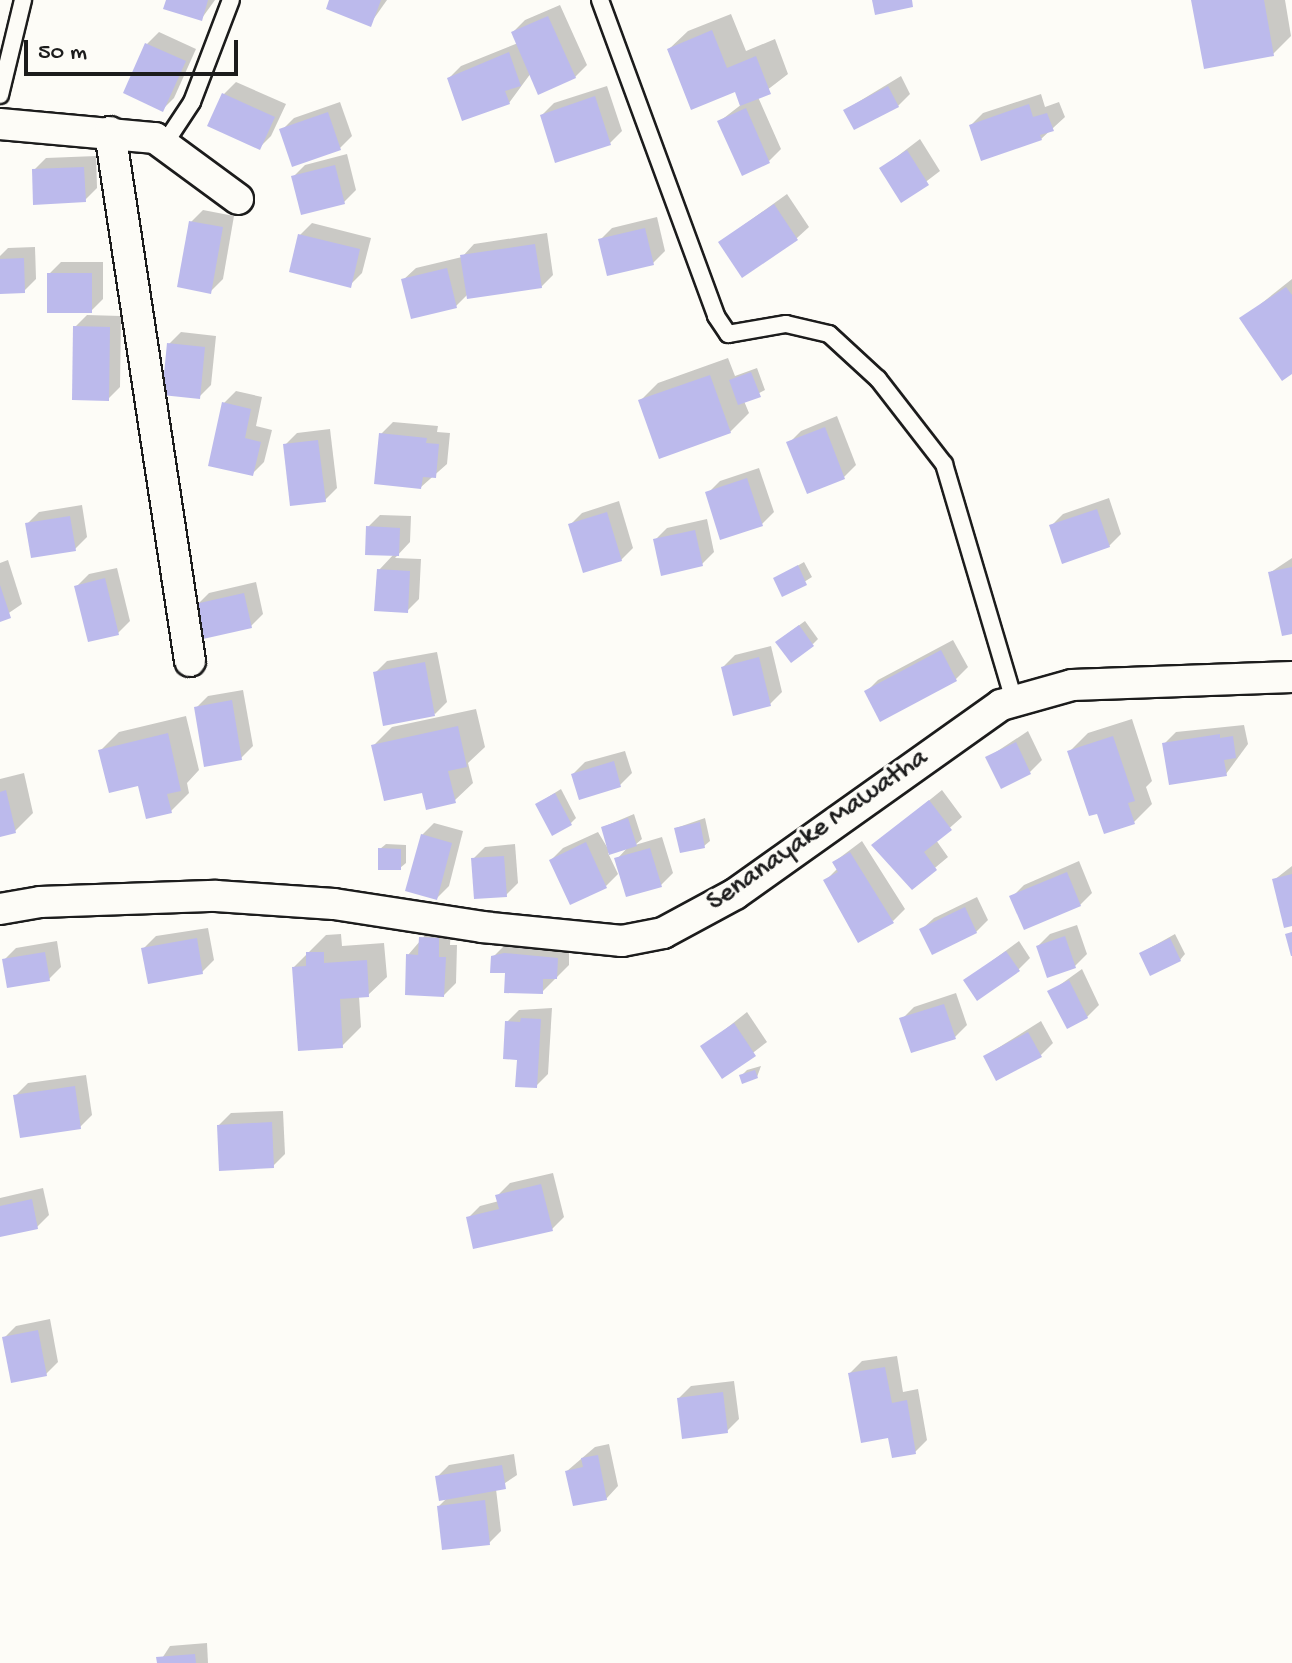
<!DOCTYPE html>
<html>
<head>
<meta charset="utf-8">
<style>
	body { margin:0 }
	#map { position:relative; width:1292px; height:1663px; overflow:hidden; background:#fdfcf7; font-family:"Gochi Hand",sans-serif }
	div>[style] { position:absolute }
	.shadow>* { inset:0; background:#0003 }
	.building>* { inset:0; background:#bcbaec }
	.roads { filter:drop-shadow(2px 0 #1c1c1c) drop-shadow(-2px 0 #1c1c1c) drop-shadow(0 2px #1c1c1c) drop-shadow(0 -2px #1c1c1c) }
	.service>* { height:16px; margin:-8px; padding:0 8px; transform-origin:8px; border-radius:8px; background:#fdfcf7 }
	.minor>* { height:30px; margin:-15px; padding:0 15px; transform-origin:15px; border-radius:15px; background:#fdfcf7 }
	span { translate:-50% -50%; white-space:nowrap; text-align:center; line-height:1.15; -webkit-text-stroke:6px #fdfcf7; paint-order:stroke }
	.street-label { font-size:28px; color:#1c1c1c }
	.scale { position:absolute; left:24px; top:40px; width:214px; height:36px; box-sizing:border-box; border:4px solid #1c1c1c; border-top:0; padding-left:10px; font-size:24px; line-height:28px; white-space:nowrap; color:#1c1c1c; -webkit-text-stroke:6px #fdfcf7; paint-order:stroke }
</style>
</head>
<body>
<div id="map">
	<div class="shadow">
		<div style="clip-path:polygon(168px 0,215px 0,202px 18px)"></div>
		<div style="clip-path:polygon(331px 0,387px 0,370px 24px)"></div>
		<div style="clip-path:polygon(1193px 0,1285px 0,1291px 36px,1273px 54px)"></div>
		<div style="clip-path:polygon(560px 5px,587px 65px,575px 77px,531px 73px,509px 103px,449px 78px,461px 66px,518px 43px,513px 32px,525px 20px)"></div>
		<div style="clip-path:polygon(731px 14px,746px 51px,775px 39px,788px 74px,758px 97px,781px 149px,769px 161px,720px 121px,742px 104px,736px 89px,669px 49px,688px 31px)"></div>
		<div style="clip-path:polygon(159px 32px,196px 49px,174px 98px,162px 110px,147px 44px)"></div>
		<div style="clip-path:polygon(901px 76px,910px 94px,898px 106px,845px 110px)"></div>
		<div style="clip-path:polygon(236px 82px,286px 104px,271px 136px,259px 148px,210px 125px,224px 94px)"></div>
		<div style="clip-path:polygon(607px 86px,622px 131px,610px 143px,542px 115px,554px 103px)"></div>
		<div style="clip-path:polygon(1041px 94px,1045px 107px,1059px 102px,1065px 117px,1041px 139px,971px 125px,983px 113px)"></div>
		<div style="clip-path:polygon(340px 102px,352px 136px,340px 148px,282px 130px,294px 118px)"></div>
		<div style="clip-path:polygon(920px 139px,940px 171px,902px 200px,882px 168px)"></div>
		<div style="clip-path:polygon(347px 154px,356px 190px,344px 202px,293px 177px,305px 165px)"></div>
		<div style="clip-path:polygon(96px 156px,97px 188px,85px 200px,34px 170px,46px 158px)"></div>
		<div style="clip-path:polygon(787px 194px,809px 227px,797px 238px,720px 242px)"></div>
		<div style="clip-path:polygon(203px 210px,234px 216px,223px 279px,211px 291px,191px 222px)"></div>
		<div style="clip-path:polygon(657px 217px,665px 251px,653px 263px,600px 240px,612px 228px)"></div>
		<div style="clip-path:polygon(312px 223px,371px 238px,362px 273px,350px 285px,300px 235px)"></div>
		<div style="clip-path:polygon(547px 233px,553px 275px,541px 287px,468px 294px,456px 306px,403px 280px,416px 268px,462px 257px,474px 244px)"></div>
		<div style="clip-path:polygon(35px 247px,36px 279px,24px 291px,0 292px,0 256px,8px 248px)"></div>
		<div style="clip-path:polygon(61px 262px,103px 262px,103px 299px,87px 315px,121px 316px,120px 387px,108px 399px,75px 327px,91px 311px,49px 274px)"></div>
		<div style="clip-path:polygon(1292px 279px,1292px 372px,1242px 319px)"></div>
		<div style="clip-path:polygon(181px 332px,216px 336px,211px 385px,199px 397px,169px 344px)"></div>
		<div style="clip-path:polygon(728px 358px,735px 376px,757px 368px,765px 390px,744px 401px,749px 413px,730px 432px,640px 401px,658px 383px)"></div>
		<div style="clip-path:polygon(236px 391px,262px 397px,256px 426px,272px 430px,264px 462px,252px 474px,224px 403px)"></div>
		<div style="clip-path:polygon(837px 416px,856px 465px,844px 477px,808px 492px,789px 443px,801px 431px)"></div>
		<div style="clip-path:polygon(393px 422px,438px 426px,437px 432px,450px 433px,447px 464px,421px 487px,381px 434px)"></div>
		<div style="clip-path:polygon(330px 429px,337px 488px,325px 500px,285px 445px,297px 433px)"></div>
		<div style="clip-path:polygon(759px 468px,774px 512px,762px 524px,708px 493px,720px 481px)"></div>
		<div style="clip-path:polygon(1109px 498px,1121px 534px,1109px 546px,1051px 526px,1063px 514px)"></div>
		<div style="clip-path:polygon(619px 501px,633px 548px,621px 560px,570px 525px,582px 513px)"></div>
		<div style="clip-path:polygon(82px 505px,87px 537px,75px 549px,27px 524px,39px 512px)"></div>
		<div style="clip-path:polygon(380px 515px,411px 516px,410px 542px,395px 558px,421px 559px,419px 599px,407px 611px,379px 570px,394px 554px,368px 527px)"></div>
		<div style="clip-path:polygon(707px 519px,714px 552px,702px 564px,655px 540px,667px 528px)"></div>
		<div style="clip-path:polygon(1292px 558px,1292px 632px,1271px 572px)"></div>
		<div style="clip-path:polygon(8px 560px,22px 604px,0 619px,0 563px)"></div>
		<div style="clip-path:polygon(804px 562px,812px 577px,783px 595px,775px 579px)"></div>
		<div style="clip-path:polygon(117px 568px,130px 621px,118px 633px,77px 586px,89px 574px)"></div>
		<div style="clip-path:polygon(256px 582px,263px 614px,251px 626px,197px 605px,209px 593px)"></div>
		<div style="clip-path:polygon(805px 621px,818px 639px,813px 644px,783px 637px)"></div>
		<div style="clip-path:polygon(953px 640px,968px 667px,956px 679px,866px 692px,878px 680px)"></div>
		<div style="clip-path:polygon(771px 646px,782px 692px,770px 704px,723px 667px,735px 655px)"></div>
		<div style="clip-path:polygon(437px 652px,447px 702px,435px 714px,375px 673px,387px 661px)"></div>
		<div style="clip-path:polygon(243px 690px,253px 746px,241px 758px,196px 708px,208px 696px)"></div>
		<div style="clip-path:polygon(476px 709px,485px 747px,468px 763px,473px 783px,454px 801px,374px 745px,392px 727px)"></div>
		<div style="clip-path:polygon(186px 716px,199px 770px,187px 783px,189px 793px,171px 811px,100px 751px,119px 732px)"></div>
		<div style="clip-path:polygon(1132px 719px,1152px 781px,1146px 787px,1152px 804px,1134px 822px,1070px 751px,1088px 733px)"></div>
		<div style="clip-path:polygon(1244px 725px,1248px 744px,1226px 774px,1164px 744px,1176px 732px)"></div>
		<div style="clip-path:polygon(1028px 731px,1042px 760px,1030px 772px,987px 758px)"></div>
		<div style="clip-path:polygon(625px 751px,632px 773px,620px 785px,573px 774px,585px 762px)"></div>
		<div style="clip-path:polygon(24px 773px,33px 813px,15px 831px,0 835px,0 779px)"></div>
		<div style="clip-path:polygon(561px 789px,576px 818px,570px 824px,537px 804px)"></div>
		<div style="clip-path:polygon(942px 790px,962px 817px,936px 840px,948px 857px,912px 887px,874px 845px)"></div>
		<div style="clip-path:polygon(634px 814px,642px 839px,635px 845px,662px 837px,673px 873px,661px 885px,617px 859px,629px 846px,608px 853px,618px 874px,606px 886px,551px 860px,563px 848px,598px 832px,610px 852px,603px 827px)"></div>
		<div style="clip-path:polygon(705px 818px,710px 841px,704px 846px,676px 828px)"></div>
		<div style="clip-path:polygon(434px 823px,463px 831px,449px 886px,437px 898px,422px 835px)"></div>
		<div style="clip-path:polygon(862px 841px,905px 909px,893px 921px,826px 880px,838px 868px,834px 862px)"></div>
		<div style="clip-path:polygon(386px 844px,406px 845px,406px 863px,400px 868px,380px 849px)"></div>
		<div style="clip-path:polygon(515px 844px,518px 883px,506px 895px,473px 859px,485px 847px)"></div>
		<div style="clip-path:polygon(1079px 861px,1092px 893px,1080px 905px,1012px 897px,1024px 885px)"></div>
		<div style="clip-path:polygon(1292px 866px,1292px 924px,1274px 880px)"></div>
		<div style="clip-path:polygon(977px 897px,988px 920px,976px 932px,922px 929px,934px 918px)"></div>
		<div style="clip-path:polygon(1077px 925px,1087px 954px,1075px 966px,1038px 946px,1050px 934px)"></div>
		<div style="clip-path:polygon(433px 926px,451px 926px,450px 945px,457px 945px,456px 983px,444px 995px,408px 955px)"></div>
		<div style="clip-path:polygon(208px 928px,214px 960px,202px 972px,144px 948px,156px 936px)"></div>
		<div style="clip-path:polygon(341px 934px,342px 946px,384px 943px,387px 977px,368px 995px,359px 996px,361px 1027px,342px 1046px,294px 967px,326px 935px)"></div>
		<div style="clip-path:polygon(1175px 934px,1185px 954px,1180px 960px,1141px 953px)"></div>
		<div style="clip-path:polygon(57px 941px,61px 967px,49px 979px,4px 960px,16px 948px)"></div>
		<div style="clip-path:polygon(1019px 941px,1030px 958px,1018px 970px,966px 980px)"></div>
		<div style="clip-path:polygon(505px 945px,569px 946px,569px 965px,542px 992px,493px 957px)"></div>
		<div style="clip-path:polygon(1082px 969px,1099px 1005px,1087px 1017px,1050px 992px)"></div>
		<div style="clip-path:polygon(956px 993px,967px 1025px,955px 1037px,902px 1019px,914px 1007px)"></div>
		<div style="clip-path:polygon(552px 1008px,548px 1074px,536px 1086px,507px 1022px,519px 1010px)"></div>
		<div style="clip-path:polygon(747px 1012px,767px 1042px,723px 1076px,703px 1047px)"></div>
		<div style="clip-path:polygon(1041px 1021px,1053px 1043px,1041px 1055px,985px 1056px)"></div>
		<div style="clip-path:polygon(761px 1066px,757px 1077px,741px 1076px,747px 1070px)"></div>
		<div style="clip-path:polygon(86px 1075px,92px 1115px,80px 1127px,16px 1095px,28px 1083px)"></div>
		<div style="clip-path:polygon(283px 1111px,285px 1154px,273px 1166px,219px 1125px,231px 1113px)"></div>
		<div style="clip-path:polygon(553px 1173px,564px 1217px,552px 1229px,468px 1218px,480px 1206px,499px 1201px,498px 1195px,510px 1183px)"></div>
		<div style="clip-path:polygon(43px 1188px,49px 1215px,37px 1227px,0 1235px,0 1198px)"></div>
		<div style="clip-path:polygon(50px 1319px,58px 1362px,46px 1374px,4px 1338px,16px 1326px)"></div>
		<div style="clip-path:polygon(897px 1356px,903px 1392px,918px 1389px,927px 1440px,915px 1452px,890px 1436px,850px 1373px,862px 1361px)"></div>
		<div style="clip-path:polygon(734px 1381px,739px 1419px,727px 1431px,679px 1398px,691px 1386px)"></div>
		<div style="clip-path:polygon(609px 1444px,618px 1486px,606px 1499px,567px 1471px,595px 1447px)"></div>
		<div style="clip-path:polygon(514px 1454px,517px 1475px,496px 1489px,501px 1531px,489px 1543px,439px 1506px,448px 1497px,437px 1477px,449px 1465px)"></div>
		<div style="clip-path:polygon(207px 1643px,208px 1663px,159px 1663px,170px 1646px)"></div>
	</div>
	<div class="building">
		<div style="clip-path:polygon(166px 0,208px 0,202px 21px,163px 9px)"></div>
		<div style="clip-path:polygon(329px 0,381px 0,371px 27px,326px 9px)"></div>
		<div style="clip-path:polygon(872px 0,912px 0,913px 7px,875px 15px)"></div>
		<div style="clip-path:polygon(1191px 0,1264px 0,1274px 56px,1204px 69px)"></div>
		<div style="clip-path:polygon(548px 16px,576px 78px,538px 95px,511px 32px)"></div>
		<div style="clip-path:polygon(712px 30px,727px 68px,756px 56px,771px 94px,740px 106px,735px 92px,691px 110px,667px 49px)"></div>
		<div style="clip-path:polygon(145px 43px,186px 61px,163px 112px,123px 93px)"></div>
		<div style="clip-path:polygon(509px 52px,521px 86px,505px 91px,510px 104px,462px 121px,447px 78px)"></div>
		<div style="clip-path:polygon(888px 86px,899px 107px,854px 130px,843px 110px)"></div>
		<div style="clip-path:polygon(222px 93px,275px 117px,260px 150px,207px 126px)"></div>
		<div style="clip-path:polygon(595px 96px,611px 145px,555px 163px,540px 115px)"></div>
		<div style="clip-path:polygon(1029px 104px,1033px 117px,1047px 113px,1054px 131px,1040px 135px,1042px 140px,981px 161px,969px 125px)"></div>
		<div style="clip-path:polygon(746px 108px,770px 163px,742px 176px,717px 121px)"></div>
		<div style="clip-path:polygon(328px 112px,341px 150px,292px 167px,279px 129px)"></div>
		<div style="clip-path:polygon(907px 150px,929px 185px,901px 203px,879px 168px)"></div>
		<div style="clip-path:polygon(335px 165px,345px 204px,301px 215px,291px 176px)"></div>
		<div style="clip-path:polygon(84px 167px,86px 202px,33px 205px,32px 169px)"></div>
		<div style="clip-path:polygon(774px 204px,798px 240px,742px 278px,718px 242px)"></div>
		<div style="clip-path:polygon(189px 221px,223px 227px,211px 294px,177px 287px)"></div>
		<div style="clip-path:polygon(645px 228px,654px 265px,607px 276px,598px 239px)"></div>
		<div style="clip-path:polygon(298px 234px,360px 249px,351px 288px,289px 272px)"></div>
		<div style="clip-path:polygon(535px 244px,542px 288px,467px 299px,460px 255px)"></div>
		<div style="clip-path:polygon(24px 258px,25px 293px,0 294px,0 259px)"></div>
		<div style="clip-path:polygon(447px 268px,457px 308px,411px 319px,401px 279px)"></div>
		<div style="clip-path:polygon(47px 273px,92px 273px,92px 313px,47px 313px)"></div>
		<div style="clip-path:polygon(1286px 287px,1292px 295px,1292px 374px,1282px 381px,1239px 318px)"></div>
		<div style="clip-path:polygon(73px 326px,110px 327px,109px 401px,72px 400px)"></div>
		<div style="clip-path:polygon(167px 343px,205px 347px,200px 399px,162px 395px)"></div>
		<div style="clip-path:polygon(751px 372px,761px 397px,738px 405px,729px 380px)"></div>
		<div style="clip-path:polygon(710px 375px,731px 433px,659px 459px,638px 400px)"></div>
		<div style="clip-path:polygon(222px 402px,251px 409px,245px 438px,261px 442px,253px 476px,208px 466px)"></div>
		<div style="clip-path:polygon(825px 427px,845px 479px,807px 494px,786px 442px)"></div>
		<div style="clip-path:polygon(379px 433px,427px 438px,426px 443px,439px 444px,436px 478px,423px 477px,421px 489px,374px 484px)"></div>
		<div style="clip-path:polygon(318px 440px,326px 502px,290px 506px,283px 444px)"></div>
		<div style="clip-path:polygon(747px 478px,763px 526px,720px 540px,705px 492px)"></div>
		<div style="clip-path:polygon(1097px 509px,1110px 547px,1062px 564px,1049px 525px)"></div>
		<div style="clip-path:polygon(607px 512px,622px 561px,583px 573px,568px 524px)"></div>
		<div style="clip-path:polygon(70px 516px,76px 551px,31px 558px,25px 523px)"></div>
		<div style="clip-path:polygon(366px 526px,400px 528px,399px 556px,365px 555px)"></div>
		<div style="clip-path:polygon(695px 530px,703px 566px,661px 576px,653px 539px)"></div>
		<div style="clip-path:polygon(798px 565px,807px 585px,782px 597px,773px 578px)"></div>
		<div style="clip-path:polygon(1292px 567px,1292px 634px,1282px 636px,1268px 572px)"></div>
		<div style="clip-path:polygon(377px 569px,410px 571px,408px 613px,374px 611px)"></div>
		<div style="clip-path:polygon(105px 578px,119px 635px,88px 642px,74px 586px)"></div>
		<div style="clip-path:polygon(0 585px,11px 618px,0 622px)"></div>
		<div style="clip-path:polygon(244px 593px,252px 628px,203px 639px,195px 604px)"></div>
		<div style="clip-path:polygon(799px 625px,814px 646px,791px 663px,775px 642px)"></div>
		<div style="clip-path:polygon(941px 650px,957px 681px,880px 722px,864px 691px)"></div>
		<div style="clip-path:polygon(759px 657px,771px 706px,733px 716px,721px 667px)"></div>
		<div style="clip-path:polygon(425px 662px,435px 716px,383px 726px,373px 672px)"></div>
		<div style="clip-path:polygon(232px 700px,242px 760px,204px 767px,194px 707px)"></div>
		<div style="clip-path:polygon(458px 726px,467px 767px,448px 771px,456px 803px,426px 810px,422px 793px,384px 801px,371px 745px)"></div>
		<div style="clip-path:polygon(168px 733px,181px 791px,167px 794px,172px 813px,146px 819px,138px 786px,109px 793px,98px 750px)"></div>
		<div style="clip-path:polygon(1220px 734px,1220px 738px,1233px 736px,1236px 758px,1224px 760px,1227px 776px,1169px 785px,1162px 743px)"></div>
		<div style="clip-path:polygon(1113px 736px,1135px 801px,1128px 803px,1135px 824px,1104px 834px,1097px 814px,1089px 816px,1067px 751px)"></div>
		<div style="clip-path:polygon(1016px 742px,1031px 774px,1001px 789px,985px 757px)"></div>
		<div style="clip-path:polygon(614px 761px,621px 787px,579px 800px,571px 774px)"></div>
		<div style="clip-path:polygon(6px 790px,16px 833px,0 837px,0 792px)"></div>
		<div style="clip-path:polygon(555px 793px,572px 825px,552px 836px,535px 804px)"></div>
		<div style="clip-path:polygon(929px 800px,952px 830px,924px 852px,937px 870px,912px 890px,871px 845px)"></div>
		<div style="clip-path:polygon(628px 818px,637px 846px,609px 855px,601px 827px)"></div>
		<div style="clip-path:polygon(700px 822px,705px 848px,680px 853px,674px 828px)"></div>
		<div style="clip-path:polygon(421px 834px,452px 843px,437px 900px,405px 891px)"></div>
		<div style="clip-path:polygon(586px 842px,607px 888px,570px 905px,549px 860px)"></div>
		<div style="clip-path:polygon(378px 848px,401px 849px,401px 870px,378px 870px)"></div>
		<div style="clip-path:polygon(650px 848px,662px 887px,626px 897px,614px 858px)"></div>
		<div style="clip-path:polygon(850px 852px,894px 923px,858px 943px,823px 880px,838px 872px,832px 862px)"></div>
		<div style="clip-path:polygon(504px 856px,507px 897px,474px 899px,471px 858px)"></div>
		<div style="clip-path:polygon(1067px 872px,1081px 906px,1024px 930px,1009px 896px)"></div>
		<div style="clip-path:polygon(1292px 874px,1292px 926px,1284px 928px,1272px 879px)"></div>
		<div style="clip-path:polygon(965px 907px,977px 933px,932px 955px,919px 929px)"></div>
		<div style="clip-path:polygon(1292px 932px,1292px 956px,1291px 956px,1285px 934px)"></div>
		<div style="clip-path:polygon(1065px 936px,1076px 968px,1047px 978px,1036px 946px)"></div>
		<div style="clip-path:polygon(419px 937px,439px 938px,439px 957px,446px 957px,444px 997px,405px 995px,406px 954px,418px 955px)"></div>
		<div style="clip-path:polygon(197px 938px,203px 974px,148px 984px,141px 948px)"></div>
		<div style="clip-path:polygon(1170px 938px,1181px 961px,1150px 976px,1139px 953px)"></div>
		<div style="clip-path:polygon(1006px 951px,1020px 971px,977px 1001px,963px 980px)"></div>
		<div style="clip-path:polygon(45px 952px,50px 981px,7px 988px,2px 959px)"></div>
		<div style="clip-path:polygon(306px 952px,324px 952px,324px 963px,367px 960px,369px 997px,340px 999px,343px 1048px,298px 1051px,292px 967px,306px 966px)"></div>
		<div style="clip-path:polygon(504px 953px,558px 958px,557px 979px,543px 979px,543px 994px,504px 993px,505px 973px,490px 973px,491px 956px)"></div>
		<div style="clip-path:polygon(1069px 980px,1088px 1018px,1067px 1029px,1047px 991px)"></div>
		<div style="clip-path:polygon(944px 1004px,956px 1039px,911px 1053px,899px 1018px)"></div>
		<div style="clip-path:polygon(521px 1018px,541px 1019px,537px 1088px,515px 1087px,517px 1060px,503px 1059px,505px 1021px,520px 1022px)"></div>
		<div style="clip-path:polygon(734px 1023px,756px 1056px,722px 1079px,700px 1046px)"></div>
		<div style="clip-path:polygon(1028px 1032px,1042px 1057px,996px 1081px,983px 1056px)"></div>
		<div style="clip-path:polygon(755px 1070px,758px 1078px,742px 1084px,739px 1075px)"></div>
		<div style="clip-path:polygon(75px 1086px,81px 1129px,20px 1138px,13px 1095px)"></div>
		<div style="clip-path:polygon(272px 1122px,274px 1168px,219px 1171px,217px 1125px)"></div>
		<div style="clip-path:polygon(541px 1184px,553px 1231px,473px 1249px,466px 1217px,499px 1209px,495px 1195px)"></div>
		<div style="clip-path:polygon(32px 1199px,38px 1229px,0 1237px,0 1206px)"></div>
		<div style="clip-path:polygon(38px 1330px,47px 1376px,11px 1383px,2px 1337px)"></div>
		<div style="clip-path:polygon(885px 1367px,892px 1403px,907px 1400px,916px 1454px,892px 1458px,888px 1438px,861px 1443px,848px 1373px)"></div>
		<div style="clip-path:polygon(723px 1392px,728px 1433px,682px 1439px,677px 1398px)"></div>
		<div style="clip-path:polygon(598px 1455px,607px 1500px,573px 1506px,565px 1471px,583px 1467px,581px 1458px)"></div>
		<div style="clip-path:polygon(502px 1465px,506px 1489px,439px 1501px,435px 1476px)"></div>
		<div style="clip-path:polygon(485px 1500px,490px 1545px,442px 1550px,437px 1506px)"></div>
		<div style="clip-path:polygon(195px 1654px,196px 1663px,157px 1663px,156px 1657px)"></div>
	</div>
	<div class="roads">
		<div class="service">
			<div style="left:600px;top:0;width:337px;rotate:69.8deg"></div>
			<div style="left:716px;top:316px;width:22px;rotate:56deg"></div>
			<div style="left:728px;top:334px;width:59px;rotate:-9.8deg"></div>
			<div style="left:786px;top:324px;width:44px;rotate:13.1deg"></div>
			<div style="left:829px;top:334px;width:67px;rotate:42.6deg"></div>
			<div style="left:878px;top:379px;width:108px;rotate:52.2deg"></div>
			<div style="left:944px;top:464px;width:247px;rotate:73.5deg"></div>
			<div style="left:0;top:95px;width:98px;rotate:-76.4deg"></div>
			<div style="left:165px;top:143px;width:49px;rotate:-56.6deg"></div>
			<div style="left:192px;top:102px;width:109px;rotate:-69.1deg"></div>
		</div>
		<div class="minor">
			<div style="left:0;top:124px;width:156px;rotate:5.2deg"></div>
			<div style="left:155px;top:138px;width:103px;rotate:36.3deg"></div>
			<div style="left:110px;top:132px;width:535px;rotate:81.4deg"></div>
			<div style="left:0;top:909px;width:41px;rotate:-9.9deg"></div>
			<div style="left:40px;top:902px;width:176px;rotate:-2deg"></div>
			<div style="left:216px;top:896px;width:118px;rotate:3.9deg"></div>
			<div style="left:334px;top:904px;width:150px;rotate:8.8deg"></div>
			<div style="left:482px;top:927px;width:141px;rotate:5.7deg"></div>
			<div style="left:622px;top:941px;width:42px;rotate:-11deg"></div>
			<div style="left:663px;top:933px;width:82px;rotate:-28.4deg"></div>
			<div style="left:735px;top:894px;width:326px;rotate:-35.4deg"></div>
			<div style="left:1001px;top:705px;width:74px;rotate:-15.7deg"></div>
			<div style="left:1072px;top:685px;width:220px;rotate:-2.1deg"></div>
		</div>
	</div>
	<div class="street-label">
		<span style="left:818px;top:831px;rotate:-35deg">Senanayake Mawatha</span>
	</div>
	<div class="scale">50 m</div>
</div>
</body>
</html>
